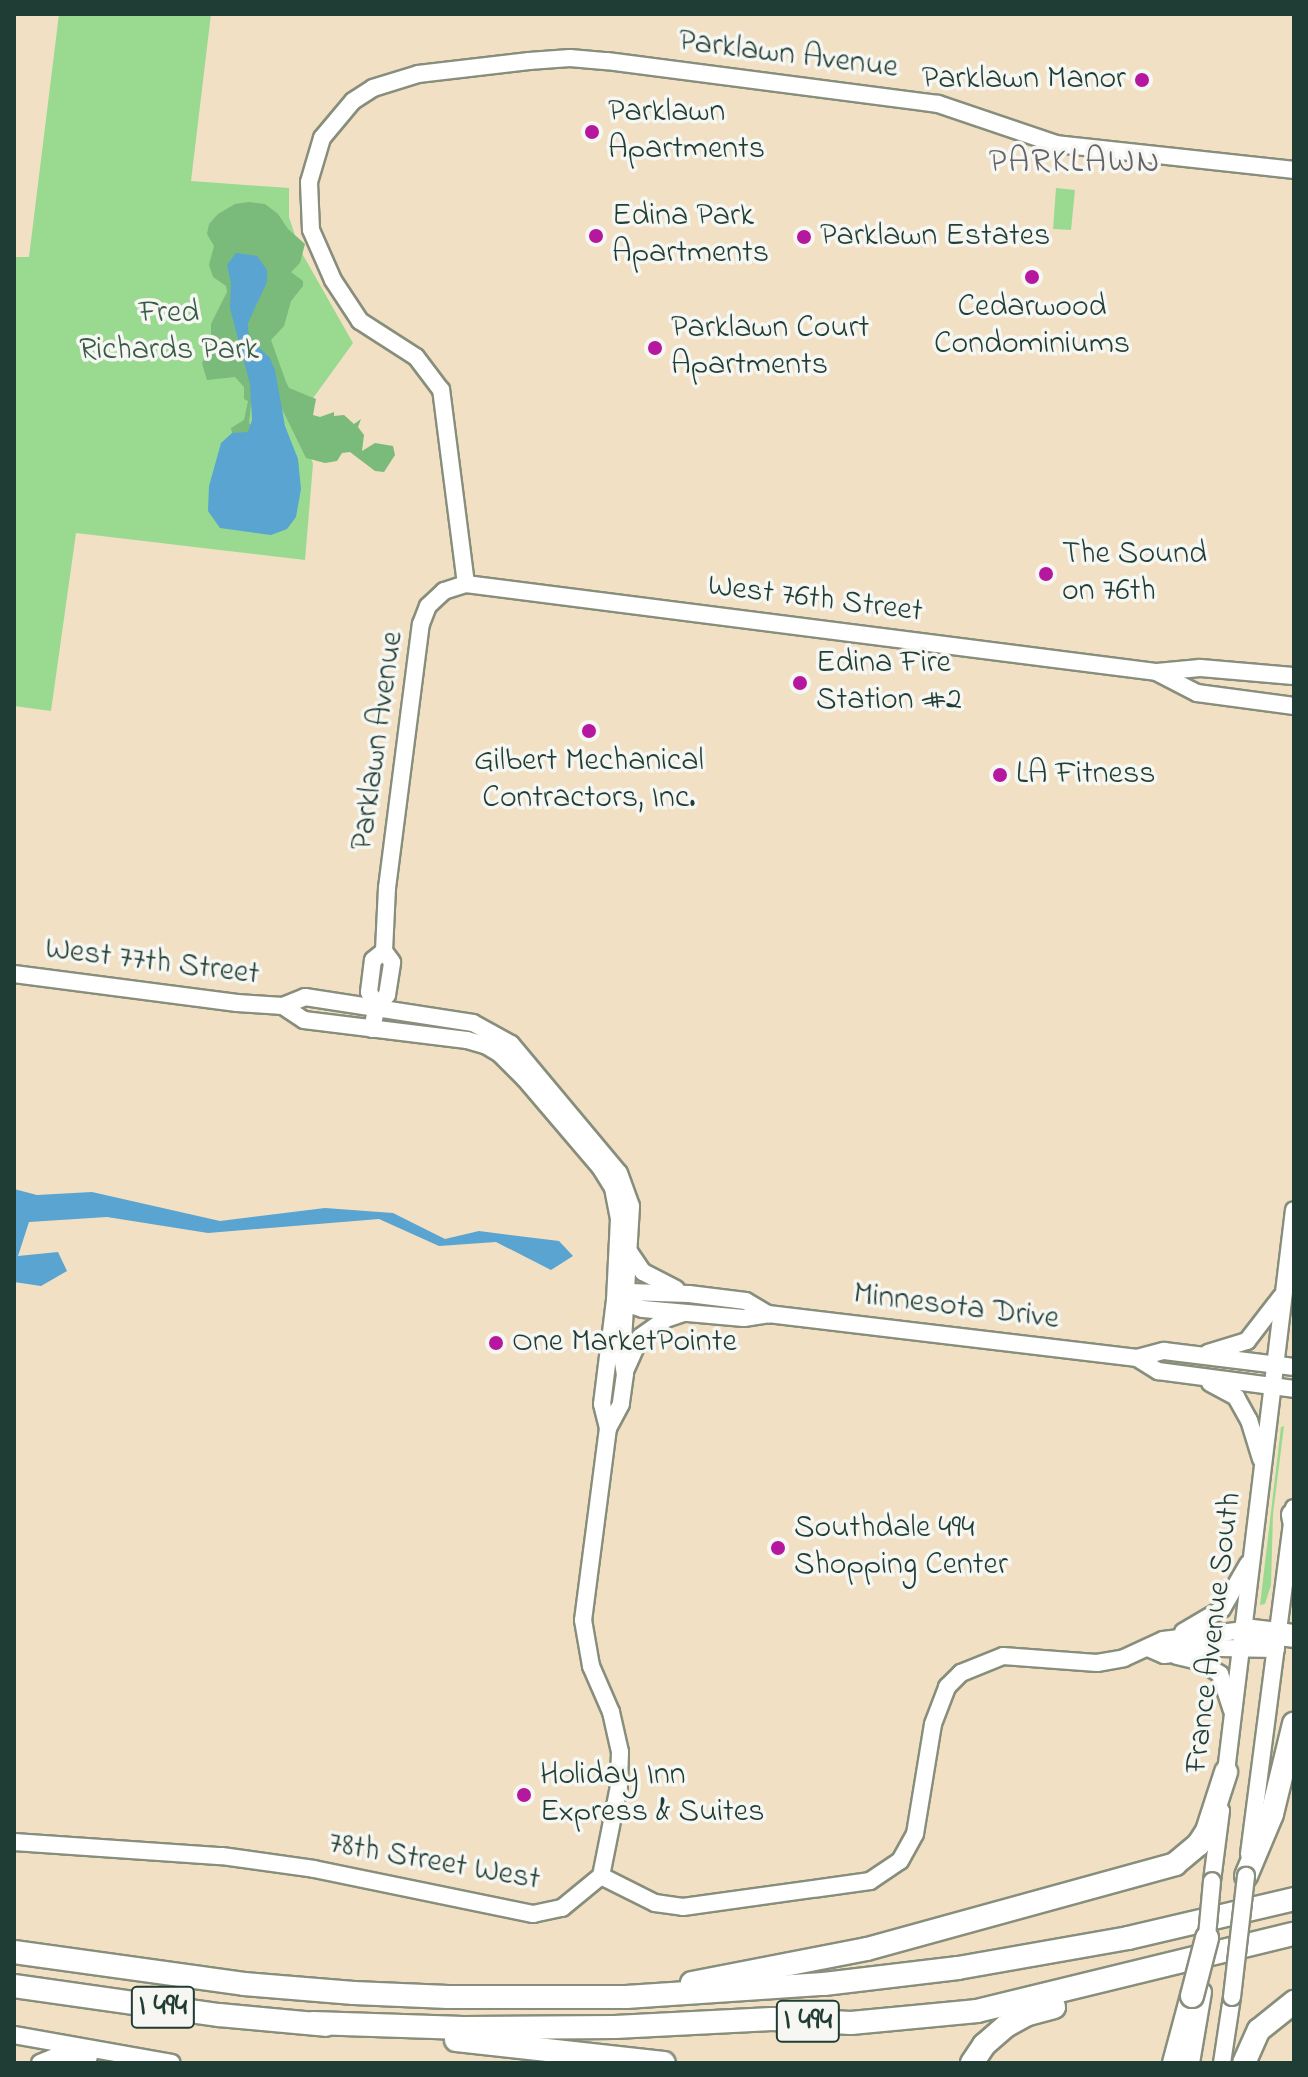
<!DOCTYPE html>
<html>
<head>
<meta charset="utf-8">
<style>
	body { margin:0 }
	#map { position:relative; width:1308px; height:2077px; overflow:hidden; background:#f1e0c3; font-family:"Indie Flower",sans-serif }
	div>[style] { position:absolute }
	.green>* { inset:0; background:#99da90 }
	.forest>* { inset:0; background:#7aba7a }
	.water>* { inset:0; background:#59a4d1 }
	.roads { filter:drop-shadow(2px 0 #888e7c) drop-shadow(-2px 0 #888e7c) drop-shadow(0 2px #888e7c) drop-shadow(0 -2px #888e7c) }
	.secondary>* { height:16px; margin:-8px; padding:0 8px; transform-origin:8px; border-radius:8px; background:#fff }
	.highway>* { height:22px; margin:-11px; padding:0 11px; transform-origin:11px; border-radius:11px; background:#fff }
	.bridges { filter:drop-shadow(2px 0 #888e7c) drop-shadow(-2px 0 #888e7c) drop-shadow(0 2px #888e7c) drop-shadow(0 -2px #888e7c) }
	.secondary-bridge>* { height:16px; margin:-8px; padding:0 8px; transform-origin:8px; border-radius:8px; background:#fff }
	.highway-bridge>* { height:22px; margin:-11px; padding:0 11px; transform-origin:11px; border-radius:11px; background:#fff }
	.dots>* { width:22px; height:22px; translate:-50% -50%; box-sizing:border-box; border:4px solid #f6f6f2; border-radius:50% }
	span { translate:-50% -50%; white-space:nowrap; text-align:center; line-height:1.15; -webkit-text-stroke:7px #f6f6f2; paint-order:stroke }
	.shield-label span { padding:2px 6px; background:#f6f6f2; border:2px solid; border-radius:6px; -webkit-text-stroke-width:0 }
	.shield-label { font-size:30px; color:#1f3d34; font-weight:700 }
	.street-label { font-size:32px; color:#1f3d34 }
	.poi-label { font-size:32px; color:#1f3d34 }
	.right { translate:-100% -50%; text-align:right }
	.left { translate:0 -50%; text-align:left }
	.park-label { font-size:32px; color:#375c46 }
	.neighbourhood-label { font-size:34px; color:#666367; letter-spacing:2px }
	.frame { position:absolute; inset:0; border:16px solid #1f3d34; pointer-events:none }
</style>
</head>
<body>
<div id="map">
	<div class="green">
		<div style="clip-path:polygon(59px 14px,211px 14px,191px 181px,289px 188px,289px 217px,299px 248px,353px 343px,298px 419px,313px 464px,305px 560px,76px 533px,51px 711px,14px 706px,14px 257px,29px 257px)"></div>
		<div style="clip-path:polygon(1056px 188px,1075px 190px,1071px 230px,1053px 229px)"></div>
		<div style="clip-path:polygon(1284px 1426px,1273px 1514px,1271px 1585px,1265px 1604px,1260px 1605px,1281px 1427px)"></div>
	</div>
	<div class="forest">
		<div style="clip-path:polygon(249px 202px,265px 204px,278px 214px,288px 229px,305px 244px,300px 263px,291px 272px,303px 281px,303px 286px,291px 301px,284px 326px,271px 340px,286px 382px,289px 388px,316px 399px,313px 415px,320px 417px,334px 412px,334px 416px,344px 415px,354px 424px,361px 419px,358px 427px,364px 435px,362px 451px,375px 443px,393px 446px,395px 455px,384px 472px,375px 471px,350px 452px,342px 453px,337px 461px,325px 463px,306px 458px,283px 411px,253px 385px,249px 423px,255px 429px,250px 439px,233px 437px,231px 428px,244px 420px,248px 401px,244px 399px,244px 387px,235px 377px,207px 380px,202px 363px,211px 342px,211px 324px,227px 292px,226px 286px,213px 277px,209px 265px,214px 246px,207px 234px,209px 224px,218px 214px,235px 204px)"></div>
	</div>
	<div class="water">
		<div style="clip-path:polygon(236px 253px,257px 256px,267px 270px,267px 282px,248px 323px,248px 330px,250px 339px,270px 358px,275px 370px,285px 426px,298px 459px,301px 489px,296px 517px,287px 529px,271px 535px,220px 528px,208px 511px,209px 486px,221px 443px,232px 433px,248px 432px,252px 420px,250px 384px,230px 308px,231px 282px,227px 265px)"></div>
		<div style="clip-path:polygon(14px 1189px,37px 1195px,92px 1192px,220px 1221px,325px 1208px,393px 1213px,445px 1239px,479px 1231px,559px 1241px,573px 1256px,551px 1270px,496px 1242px,439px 1246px,379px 1219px,208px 1233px,107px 1217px,29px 1222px,18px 1256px,58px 1252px,67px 1271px,41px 1286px,14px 1282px)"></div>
	</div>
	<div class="roads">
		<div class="secondary">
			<div style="left:466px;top:584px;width:196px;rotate:-97.3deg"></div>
			<div style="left:441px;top:390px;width:41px;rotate:-127.1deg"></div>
			<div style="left:416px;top:357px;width:67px;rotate:-147.3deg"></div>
			<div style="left:360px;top:321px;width:49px;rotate:-123.4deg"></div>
			<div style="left:333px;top:280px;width:55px;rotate:-113.7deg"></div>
			<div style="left:311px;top:230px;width:48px;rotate:-92.4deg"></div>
			<div style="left:309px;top:182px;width:46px;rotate:-73.5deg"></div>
			<div style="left:322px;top:138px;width:48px;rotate:-50deg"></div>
			<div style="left:353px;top:101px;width:24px;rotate:-33deg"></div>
			<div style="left:373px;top:88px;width:47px;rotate:-17.3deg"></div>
			<div style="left:418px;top:74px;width:112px;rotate:-6.7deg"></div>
			<div style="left:529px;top:61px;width:41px;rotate:-4.2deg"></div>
			<div style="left:570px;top:58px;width:37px;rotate:5deg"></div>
			<div style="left:607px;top:61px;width:334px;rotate:7.4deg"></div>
			<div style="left:938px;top:104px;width:125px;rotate:18.7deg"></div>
			<div style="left:1056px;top:144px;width:239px;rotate:6.2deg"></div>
			<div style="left:1158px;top:673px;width:44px;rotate:27.1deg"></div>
			<div style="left:1197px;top:693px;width:98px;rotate:7.6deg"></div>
			<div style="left:14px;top:974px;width:225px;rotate:7.4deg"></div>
			<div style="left:237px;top:1003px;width:46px;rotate:3.7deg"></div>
			<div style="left:283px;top:1006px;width:24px;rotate:-22deg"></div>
			<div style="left:305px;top:997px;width:170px;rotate:8.8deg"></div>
			<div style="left:473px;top:1023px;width:43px;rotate:28.9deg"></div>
			<div style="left:511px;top:1044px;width:168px;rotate:50.1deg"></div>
			<div style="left:619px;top:1173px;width:35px;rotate:70deg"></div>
			<div style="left:631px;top:1206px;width:150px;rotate:93.4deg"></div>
			<div style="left:622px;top:1356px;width:18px;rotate:81deg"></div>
			<div style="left:625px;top:1374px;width:30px;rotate:98deg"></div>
			<div style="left:621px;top:1404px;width:27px;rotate:118deg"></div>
			<div style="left:608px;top:1428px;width:194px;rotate:97.4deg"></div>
			<div style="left:583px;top:1620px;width:47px;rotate:80.1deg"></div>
			<div style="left:591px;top:1666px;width:50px;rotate:66.5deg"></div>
			<div style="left:611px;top:1712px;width:41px;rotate:77.3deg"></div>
			<div style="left:620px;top:1752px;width:34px;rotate:92deg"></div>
			<div style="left:619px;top:1786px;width:92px;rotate:101.3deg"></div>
			<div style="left:283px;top:1006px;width:25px;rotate:34deg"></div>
			<div style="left:304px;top:1020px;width:164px;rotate:7deg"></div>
			<div style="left:467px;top:1040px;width:19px;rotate:16deg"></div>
			<div style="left:485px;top:1045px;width:17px;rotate:31deg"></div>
			<div style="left:500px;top:1054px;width:35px;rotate:45deg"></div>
			<div style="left:525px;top:1079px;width:116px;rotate:49.6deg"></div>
			<div style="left:600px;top:1167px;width:25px;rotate:58deg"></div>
			<div style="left:613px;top:1188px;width:32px;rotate:79deg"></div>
			<div style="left:619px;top:1219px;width:81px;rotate:92.8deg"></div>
			<div style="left:615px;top:1300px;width:105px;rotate:97.1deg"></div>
			<div style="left:602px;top:1404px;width:25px;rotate:76deg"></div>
			<div style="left:377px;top:1006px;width:16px;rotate:-120deg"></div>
			<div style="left:369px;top:992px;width:32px;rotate:-83deg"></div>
			<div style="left:373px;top:960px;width:14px;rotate:-39deg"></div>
			<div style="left:372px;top:1029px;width:24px;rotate:-78deg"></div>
			<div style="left:377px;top:1006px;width:15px;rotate:-48deg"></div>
			<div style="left:387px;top:995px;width:33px;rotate:-81deg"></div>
			<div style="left:392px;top:962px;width:14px;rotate:-126deg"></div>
			<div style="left:384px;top:951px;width:63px;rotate:-87.3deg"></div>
			<div style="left:387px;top:888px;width:266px;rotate:-82.7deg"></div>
			<div style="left:421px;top:624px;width:19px;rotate:-69deg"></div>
			<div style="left:428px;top:606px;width:22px;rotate:-43deg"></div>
			<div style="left:444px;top:591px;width:23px;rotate:-18deg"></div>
			<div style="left:466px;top:584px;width:697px;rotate:7.26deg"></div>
			<div style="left:1157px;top:672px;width:43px;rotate:-5.3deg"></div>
			<div style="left:1200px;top:668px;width:94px;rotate:4.9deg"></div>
			<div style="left:630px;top:1253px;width:23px;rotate:56deg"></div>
			<div style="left:643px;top:1272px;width:37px;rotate:27deg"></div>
			<div style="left:619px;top:1297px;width:10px;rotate:-29deg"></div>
			<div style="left:628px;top:1292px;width:61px;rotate:1.9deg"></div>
			<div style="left:689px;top:1294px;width:57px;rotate:7deg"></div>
			<div style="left:746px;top:1301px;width:26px;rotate:31deg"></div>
			<div style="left:615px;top:1300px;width:29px;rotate:18deg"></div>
			<div style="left:643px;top:1309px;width:101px;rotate:5.1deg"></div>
			<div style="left:744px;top:1318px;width:24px;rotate:-9deg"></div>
			<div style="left:768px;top:1314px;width:372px;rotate:6.8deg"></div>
			<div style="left:1137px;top:1358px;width:28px;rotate:-15deg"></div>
			<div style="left:1164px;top:1351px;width:131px;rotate:7deg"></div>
			<div style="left:1208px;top:1353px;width:41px;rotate:-17.1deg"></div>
			<div style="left:1247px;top:1341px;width:56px;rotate:-52.3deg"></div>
			<div style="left:1137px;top:1358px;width:25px;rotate:32deg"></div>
			<div style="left:1158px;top:1371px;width:137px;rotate:7.5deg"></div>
			<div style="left:626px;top:1369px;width:35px;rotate:-66deg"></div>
			<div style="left:640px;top:1337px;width:32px;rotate:-35deg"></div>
			<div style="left:666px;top:1319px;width:18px;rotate:-19deg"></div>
			<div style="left:1210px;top:1383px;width:30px;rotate:28deg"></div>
			<div style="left:1236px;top:1397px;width:26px;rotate:61deg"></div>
			<div style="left:1249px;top:1420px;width:41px;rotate:72.9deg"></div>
			<div style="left:1183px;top:1632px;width:45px;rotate:-30.5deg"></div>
			<div style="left:1222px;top:1609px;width:52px;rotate:-60deg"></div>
			<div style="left:1150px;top:1649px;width:15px;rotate:23deg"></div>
			<div style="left:1164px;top:1655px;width:56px;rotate:-7.1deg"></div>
			<div style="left:1220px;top:1648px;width:56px;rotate:1deg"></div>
			<div style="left:1177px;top:1656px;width:26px;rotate:13deg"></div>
			<div style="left:1202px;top:1662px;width:22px;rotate:34deg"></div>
			<div style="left:1220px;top:1674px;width:38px;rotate:72deg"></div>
			<div style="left:1225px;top:1780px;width:574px;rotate:-83.1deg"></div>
			<div style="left:14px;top:1842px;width:208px;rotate:3.9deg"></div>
			<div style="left:222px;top:1856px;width:93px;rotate:8deg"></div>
			<div style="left:314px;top:1869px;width:224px;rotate:11.6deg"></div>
			<div style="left:533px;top:1914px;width:30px;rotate:-12deg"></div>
			<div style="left:562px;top:1908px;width:50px;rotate:-39.4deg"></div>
			<div style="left:1249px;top:1854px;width:349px;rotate:-82.6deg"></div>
			<div style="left:601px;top:1876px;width:60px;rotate:26.6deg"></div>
			<div style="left:655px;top:1903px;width:28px;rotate:8deg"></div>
			<div style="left:683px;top:1907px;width:189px;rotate:-7.9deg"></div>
			<div style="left:870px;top:1881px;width:36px;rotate:-34deg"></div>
			<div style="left:900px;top:1861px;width:31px;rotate:-61deg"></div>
			<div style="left:915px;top:1834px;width:111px;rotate:-80.7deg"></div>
			<div style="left:933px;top:1724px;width:40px;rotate:-69deg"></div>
			<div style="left:947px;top:1687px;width:20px;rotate:-45deg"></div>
			<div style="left:961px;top:1673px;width:45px;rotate:-22deg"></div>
			<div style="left:1003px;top:1656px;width:94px;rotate:4.3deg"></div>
			<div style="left:1097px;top:1663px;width:27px;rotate:-10deg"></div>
			<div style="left:1124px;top:1658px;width:43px;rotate:-24.8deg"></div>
			<div style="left:1163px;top:1640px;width:82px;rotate:-7deg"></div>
			<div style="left:1212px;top:1881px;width:71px;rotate:-82.7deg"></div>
			<div style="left:14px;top:2035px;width:160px;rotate:10deg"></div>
			<div style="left:40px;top:2063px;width:22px;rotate:-22deg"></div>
			<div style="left:60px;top:2055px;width:29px;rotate:4deg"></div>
			<div style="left:1191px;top:2063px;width:72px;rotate:-80.4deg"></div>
			<div style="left:1222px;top:2063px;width:67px;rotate:-81.4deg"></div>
		</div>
		<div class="highway">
			<div style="left:1293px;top:1515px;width:5px;rotate:79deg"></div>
			<div style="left:1244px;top:1630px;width:50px;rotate:6.8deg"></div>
			<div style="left:1246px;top:1876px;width:67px;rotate:-67.2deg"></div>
			<div style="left:1272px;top:1814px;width:93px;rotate:-76.3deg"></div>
			<div style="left:14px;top:1952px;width:232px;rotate:7.9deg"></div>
			<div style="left:244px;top:1984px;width:110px;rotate:4.7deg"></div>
			<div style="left:354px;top:1993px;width:94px;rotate:2.4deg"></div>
			<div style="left:448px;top:1997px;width:178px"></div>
			<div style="left:626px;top:1997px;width:198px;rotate:-3.8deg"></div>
			<div style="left:824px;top:1984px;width:135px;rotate:-6.8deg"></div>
			<div style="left:958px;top:1968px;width:173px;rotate:-10deg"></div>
			<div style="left:1128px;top:1938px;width:171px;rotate:-13.2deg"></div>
			<div style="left:692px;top:1983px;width:178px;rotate:-11deg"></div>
			<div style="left:867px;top:1949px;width:320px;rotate:-15.4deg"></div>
			<div style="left:1175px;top:1864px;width:30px;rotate:-40deg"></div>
			<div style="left:1198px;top:1845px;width:17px;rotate:-57deg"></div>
			<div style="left:1207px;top:1831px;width:62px;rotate:-72.1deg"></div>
			<div style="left:14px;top:1986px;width:207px;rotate:8.1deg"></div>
			<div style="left:219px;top:2015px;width:107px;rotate:5.3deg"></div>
			<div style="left:313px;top:2023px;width:150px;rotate:1.9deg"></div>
			<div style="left:463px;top:2028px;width:152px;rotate:-0.4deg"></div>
			<div style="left:615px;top:2027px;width:157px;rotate:-2.9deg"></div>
			<div style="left:772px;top:2019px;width:79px;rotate:2.9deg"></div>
			<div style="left:851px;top:2023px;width:127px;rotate:-5.4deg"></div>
			<div style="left:977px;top:2011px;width:326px;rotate:-13.7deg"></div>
			<div style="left:456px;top:2040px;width:209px;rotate:6.3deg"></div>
			<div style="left:972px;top:2063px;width:22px;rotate:-56deg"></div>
			<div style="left:984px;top:2045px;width:29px;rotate:-41deg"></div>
			<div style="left:1006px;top:2026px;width:25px;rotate:-29deg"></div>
			<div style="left:1028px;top:2014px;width:27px;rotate:-15deg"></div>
			<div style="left:1174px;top:2063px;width:69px;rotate:-75deg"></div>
			<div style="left:1244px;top:2063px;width:36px;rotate:-66deg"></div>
			<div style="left:1259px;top:2030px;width:45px;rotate:-38.7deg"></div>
		</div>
	</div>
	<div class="bridges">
		<div class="secondary-bridge">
			<div style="left:1206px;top:1947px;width:66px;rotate:-84.8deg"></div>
			<div style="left:1232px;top:1997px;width:122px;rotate:-83.4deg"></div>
		</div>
		<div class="highway-bridge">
			<div style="left:1192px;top:1996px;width:60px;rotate:-75.5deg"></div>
		</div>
	</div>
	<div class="dots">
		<div style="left:1142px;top:80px;background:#b5179e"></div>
		<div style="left:592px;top:132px;background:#b5179e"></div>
		<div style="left:596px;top:236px;background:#b5179e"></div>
		<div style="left:804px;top:237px;background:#b5179e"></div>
		<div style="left:1032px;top:277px;background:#b5179e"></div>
		<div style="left:655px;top:348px;background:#b5179e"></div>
		<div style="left:1046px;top:574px;background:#b5179e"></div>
		<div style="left:800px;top:683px;background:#b5179e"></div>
		<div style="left:589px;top:731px;background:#b5179e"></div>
		<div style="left:1000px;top:775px;background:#b5179e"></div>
		<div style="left:496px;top:1343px;background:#b5179e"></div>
		<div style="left:778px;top:1548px;background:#b5179e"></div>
		<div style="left:524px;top:1795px;background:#b5179e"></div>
	</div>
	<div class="shield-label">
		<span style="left:163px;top:2007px">I 494</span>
		<span style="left:808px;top:2021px">I 494</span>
	</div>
	<div class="street-label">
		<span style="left:788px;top:56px;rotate:7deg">Parklawn Avenue</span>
		<span style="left:815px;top:600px;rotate:7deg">West 76th Street</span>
		<span style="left:379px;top:741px;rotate:-82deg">Parklawn Avenue</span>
		<span style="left:152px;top:963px;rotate:7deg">West 77th Street</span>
		<span style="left:956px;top:1308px;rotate:7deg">Minnesota Drive</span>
		<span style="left:1215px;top:1633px;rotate:-83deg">France Avenue South</span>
		<span style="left:434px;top:1863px;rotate:10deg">78th Street West</span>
	</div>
	<div class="poi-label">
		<span class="right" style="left:1126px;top:80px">Parklawn Manor</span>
		<span class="left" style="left:608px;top:132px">Parklawn<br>Apartments</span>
		<span class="left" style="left:612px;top:236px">Edina Park<br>Apartments</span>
		<span class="left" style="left:820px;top:237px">Parklawn Estates</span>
		<span style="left:1032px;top:327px">Cedarwood<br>Condominiums</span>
		<span class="left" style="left:671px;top:348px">Parklawn Court<br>Apartments</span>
		<span class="left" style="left:1062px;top:574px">The Sound<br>on 76th</span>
		<span class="left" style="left:816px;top:683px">Edina Fire<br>Station #2</span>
		<span style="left:589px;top:781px">Gilbert Mechanical<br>Contractors, Inc.</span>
		<span class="left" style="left:1016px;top:775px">LA Fitness</span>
		<span class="left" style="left:512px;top:1343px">One MarketPointe</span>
		<span class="left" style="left:794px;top:1548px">Southdale 494<br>Shopping Center</span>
		<span class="left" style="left:540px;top:1795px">Holiday Inn<br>Express &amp; Suites</span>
	</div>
	<div class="park-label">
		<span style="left:169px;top:333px">Fred<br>Richards Park</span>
	</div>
	<div class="neighbourhood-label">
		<span style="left:1075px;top:164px">PARKLAWN</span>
	</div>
	<div class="frame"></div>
</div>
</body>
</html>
